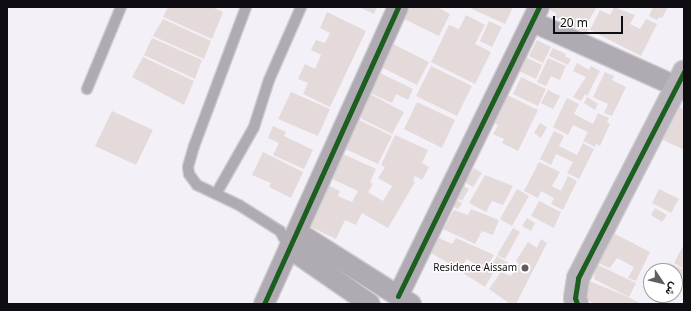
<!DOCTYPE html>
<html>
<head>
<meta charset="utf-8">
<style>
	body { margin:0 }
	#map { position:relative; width:691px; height:311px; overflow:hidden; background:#f3f0f7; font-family:"Noto Sans",Vazirmatn,sans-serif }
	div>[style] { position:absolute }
	.building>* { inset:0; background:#e5dada }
	.roads { filter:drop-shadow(1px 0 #cfcdd1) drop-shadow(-1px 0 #cfcdd1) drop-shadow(0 1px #cfcdd1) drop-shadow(0 -1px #cfcdd1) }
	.lane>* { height:10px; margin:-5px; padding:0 5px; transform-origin:5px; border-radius:5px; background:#b0abb2 }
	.street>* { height:20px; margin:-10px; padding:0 10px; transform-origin:10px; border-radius:10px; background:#b0abb2 }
	.secondary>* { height:22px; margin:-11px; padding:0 11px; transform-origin:11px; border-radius:11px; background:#b9b4bc }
	.cycleway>* { height:5px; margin:-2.5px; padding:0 2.5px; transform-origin:2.5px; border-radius:2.5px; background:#1b5e20 }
	.dots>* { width:11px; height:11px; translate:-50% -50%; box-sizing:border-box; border:2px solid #fff; border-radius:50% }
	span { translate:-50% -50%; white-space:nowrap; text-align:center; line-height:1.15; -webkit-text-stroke:3px #fff; paint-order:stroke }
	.poi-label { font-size:10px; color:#0f0d11 }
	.right { translate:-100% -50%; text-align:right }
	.frame { position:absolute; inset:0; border:8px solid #0f0d11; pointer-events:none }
	.north { position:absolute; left:643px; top:263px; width:40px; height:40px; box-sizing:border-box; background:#fff; border:1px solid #9f9ea0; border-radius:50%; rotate:125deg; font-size:11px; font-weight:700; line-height:16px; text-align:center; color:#0f0d11 }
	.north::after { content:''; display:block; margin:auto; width:14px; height:18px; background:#5f5c62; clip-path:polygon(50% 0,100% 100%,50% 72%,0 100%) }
	.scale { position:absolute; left:553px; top:16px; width:70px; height:18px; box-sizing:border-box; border:2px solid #0f0d11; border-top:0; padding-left:5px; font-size:12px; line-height:14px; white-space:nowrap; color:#0f0d11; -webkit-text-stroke:3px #fff; paint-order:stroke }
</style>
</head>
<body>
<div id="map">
	<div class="building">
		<div style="clip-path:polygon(168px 7px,212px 7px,223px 12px,212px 39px,163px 17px)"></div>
		<div style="clip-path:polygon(359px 7px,377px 7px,374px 14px)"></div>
		<div style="clip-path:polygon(407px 7px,437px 7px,450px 14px,439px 36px,402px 18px)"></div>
		<div style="clip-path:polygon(473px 7px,513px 7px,505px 24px,472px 9px)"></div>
		<div style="clip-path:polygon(545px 7px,595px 7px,596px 8px,585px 27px,589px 28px,586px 33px,555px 17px,557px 14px)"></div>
		<div style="clip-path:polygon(614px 7px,635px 15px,630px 24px,640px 29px,646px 19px,657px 24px,641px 56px,590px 30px,600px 10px,610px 15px)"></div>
		<div style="clip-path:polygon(653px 7px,668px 7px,662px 18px,659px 17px,657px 20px,649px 16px)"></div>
		<div style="clip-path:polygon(327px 12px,366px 31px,330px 107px,303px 94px,308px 83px,298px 79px,305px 64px,315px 69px,321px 55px,311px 50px,316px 40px,325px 43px,330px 33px,320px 28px)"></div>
		<div style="clip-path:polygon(466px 15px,485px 25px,475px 44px,491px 52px,475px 84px,431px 62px,449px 25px,459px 29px)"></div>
		<div style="clip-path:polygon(163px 19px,211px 41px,204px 59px,153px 36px)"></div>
		<div style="clip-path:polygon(489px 21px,502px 27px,492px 47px,480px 41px)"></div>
		<div style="clip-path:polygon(152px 38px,202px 60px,195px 79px,144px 55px)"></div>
		<div style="clip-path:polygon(537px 40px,551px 47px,543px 63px,529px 56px)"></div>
		<div style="clip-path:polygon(391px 43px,429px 62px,417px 85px,379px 66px)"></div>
		<div style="clip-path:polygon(553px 48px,566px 54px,565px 57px,571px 59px,568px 65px,549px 56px)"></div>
		<div style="clip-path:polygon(143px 57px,194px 81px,184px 105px,132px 77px)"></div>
		<div style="clip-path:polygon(525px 57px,542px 65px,536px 79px,519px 71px)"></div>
		<div style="clip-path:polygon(548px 58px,566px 66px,560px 80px,551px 76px,546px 86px,537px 82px)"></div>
		<div style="clip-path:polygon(577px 63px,589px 70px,591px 66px,600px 71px,587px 96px,585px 94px,581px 101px,573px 97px,586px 77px,573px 71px)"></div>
		<div style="clip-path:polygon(431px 66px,472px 86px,457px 116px,416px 96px)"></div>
		<div style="clip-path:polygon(378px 72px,413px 89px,408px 100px,396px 94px,392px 103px,368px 92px)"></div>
		<div style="clip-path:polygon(605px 72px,614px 76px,612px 80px,626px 87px,612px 116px,604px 113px,608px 104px,593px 97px)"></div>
		<div style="clip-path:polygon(521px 77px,546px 89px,538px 106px,513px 94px)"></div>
		<div style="clip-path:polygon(548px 90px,560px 96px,553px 109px,541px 103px)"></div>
		<div style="clip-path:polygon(291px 92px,330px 109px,318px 136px,278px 119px)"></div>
		<div style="clip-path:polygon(368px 93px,404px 112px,392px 134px,356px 116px)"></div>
		<div style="clip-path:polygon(505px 94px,538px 110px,518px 151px,502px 143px,504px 139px,493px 134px,498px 125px,494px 123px)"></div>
		<div style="clip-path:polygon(587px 97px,598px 104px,595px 110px,584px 103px)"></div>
		<div style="clip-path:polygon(567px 98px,579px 104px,574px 114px,593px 124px,598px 113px,609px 118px,607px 122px,610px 124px,600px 146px,596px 144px,595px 147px,583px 141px,588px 132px,573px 125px,568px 135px,553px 127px)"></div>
		<div style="clip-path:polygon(417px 102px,455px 120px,442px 148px,404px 129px)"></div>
		<div style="clip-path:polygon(677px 106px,684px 109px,684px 150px,659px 138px)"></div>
		<div style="clip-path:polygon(112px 111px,153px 130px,136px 165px,95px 146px)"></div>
		<div style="clip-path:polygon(355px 118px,392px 136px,378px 164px,341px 147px)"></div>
		<div style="clip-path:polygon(540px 123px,547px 127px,541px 138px,534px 133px)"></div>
		<div style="clip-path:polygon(273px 126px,286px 132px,284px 136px,313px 150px,304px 169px,273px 155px,279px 143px,268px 138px)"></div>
		<div style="clip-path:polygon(554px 131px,564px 136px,559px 146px,577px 155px,583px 143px,594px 149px,579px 179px,567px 173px,573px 162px,556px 154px,551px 165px,540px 159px)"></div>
		<div style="clip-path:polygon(395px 135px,428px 150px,422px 163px,429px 167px,422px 180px,415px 176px,413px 181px,415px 182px,388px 228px,362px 213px,356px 225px,345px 220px,336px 239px,305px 224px,324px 183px,340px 191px,338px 196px,352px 202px,358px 191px,328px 177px,339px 152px,376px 169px,370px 182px,373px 184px,368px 192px,383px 201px,392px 186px,378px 178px,385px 167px,381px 165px)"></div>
		<div style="clip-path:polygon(263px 152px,303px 172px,291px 198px,269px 187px,271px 183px,252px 175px)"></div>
		<div style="clip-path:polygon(539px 162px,560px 172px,552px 186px,561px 191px,568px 176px,577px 181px,563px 210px,551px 204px,554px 198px,541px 191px,538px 198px,524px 191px)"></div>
		<div style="clip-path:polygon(474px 168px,482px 173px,473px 187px,465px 182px)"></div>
		<div style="clip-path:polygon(485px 175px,513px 186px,503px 205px,492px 201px,486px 212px,469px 203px)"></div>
		<div style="clip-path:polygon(462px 185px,469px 189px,462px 201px,455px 197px)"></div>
		<div style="clip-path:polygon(517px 189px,529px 196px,512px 226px,500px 219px)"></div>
		<div style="clip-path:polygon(659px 189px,679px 199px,671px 213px,652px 203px)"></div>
		<div style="clip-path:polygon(454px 198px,462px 203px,458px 209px,450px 205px)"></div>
		<div style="clip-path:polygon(539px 201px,561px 212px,554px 228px,531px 216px)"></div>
		<div style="clip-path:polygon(655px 208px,667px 215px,662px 222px,651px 215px)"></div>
		<div style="clip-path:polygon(471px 209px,499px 220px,493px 235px,482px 231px,475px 244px,443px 229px,454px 210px,468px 215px)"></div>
		<div style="clip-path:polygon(527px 218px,535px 223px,531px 231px,522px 226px)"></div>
		<div style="clip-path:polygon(513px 228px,520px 232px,505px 259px,497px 255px)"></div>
		<div style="clip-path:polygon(613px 233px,650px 252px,636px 281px,628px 278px,634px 267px,617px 258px,610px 268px,598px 263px)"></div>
		<div style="clip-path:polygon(435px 236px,452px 244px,456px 238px,494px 255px,487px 266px,483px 264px,480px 267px,467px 259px,459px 269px,427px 251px)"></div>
		<div style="clip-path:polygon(541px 239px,547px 243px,516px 304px,510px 304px,489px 289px,501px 272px,511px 276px,519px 264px,516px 261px,528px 242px,537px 248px)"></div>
		<div style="clip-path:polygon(684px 244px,684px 269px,674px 263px)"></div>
		<div style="clip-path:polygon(497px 256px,508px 263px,503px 272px,491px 266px)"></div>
		<div style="clip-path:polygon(668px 262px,684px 270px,680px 286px,675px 283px,675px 271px,664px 271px)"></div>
		<div style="clip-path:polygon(596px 264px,636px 283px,629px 297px,594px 279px)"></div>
		<div style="clip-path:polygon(472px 265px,480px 270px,482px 266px,493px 273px,485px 287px,463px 273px)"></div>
		<div style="clip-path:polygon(587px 280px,628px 297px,642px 304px,595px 304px,578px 295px)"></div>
	</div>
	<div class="roads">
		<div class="lane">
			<div style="left:246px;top:7px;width:148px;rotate:110.5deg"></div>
			<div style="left:194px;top:146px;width:22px;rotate:106deg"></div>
			<div style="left:188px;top:167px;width:7px;rotate:82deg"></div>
			<div style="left:189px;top:174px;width:14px;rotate:54deg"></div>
			<div style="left:197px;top:185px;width:47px;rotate:25.5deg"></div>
			<div style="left:239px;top:205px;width:49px;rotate:32.4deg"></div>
			<div style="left:280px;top:231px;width:19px;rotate:62deg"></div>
			<div style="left:87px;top:89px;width:89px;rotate:-67.5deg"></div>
			<div style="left:216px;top:194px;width:77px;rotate:-60.4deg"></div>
			<div style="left:254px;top:127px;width:49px;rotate:-72.3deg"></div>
			<div style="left:269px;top:80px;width:80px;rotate:-66.3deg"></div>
		</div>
		<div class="street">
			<div style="left:533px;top:22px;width:166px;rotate:24.2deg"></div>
			<div style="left:297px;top:232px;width:135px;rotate:32.3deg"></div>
			<div style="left:289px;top:248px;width:98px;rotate:34.7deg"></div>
			<div style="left:398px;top:296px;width:322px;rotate:-64deg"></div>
			<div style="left:264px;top:304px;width:326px;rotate:-65.7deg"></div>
		</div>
		<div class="secondary">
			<div style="left:577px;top:304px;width:6px;rotate:-108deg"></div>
			<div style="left:575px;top:298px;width:20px;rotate:-81deg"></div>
			<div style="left:578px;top:278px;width:232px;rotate:-62.8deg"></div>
		</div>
	</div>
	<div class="cycleway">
		<div style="left:398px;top:296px;width:322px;rotate:-64deg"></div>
		<div style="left:264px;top:304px;width:326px;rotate:-65.7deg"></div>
		<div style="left:577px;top:304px;width:6px;rotate:-108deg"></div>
		<div style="left:575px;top:298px;width:20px;rotate:-81deg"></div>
		<div style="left:578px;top:278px;width:232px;rotate:-62.8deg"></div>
	</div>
	<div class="dots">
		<div style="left:525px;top:268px;background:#5f5c62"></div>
	</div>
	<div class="poi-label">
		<span class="right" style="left:517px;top:268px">Residence Aissam</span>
	</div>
	<div class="frame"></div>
	<div class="north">ش</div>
	<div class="scale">20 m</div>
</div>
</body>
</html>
